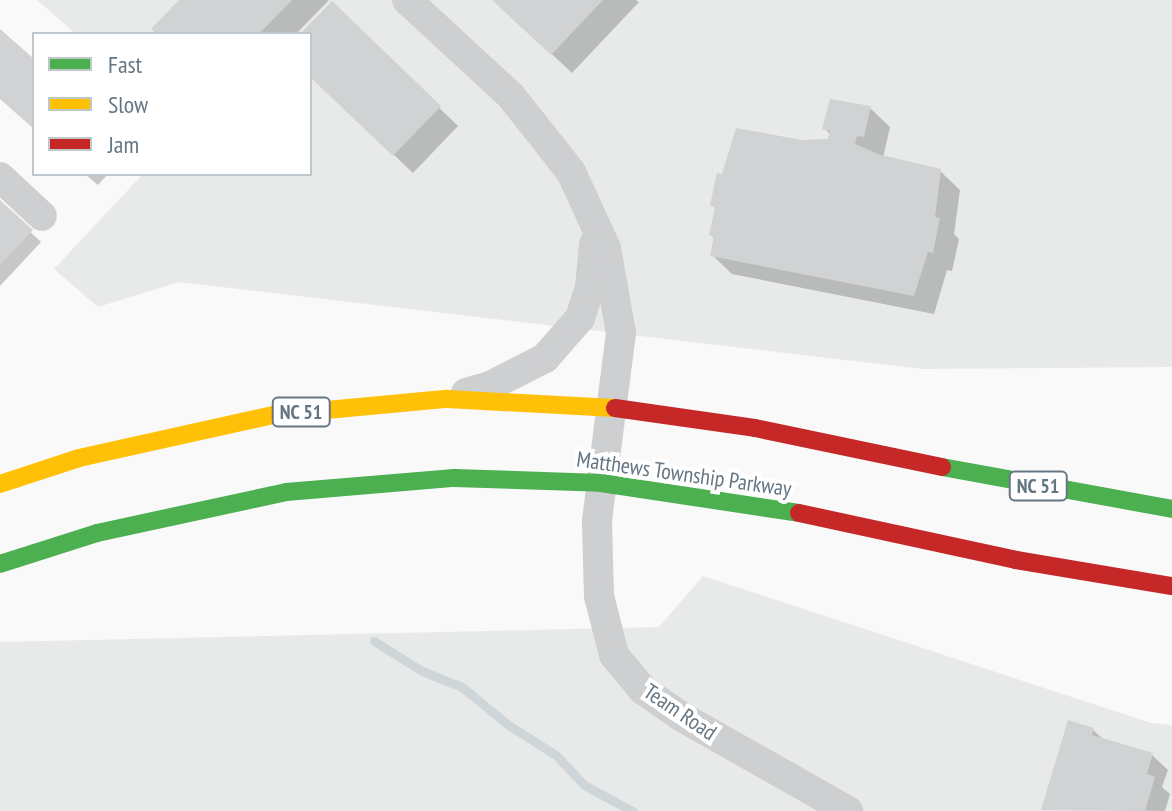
<!DOCTYPE html>
<html>
<head>
<meta charset="utf-8">
<style>
	body { margin:0 }
	#map { position:relative; width:1172px; height:811px; overflow:hidden; background:#f9f9f9; font-family:"PT Sans Narrow",sans-serif }
	div>[style] { position:absolute }
	.built>* { inset:0; background:#e8e9e9 }
	.shadow>* { inset:0; background:#0003 }
	.stream>* { height:9px; margin:-4.5px; padding:0 4.5px; transform-origin:4.5px; border-radius:4.5px; background:#ced6d9 }
	.building>* { inset:0; background:#d0d2d3 }
	.street>* { height:30px; margin:-15px; padding:0 15px; transform-origin:15px; border-radius:15px; background:#cecfd0 }
	.fast>* { height:18px; margin:-9px; padding:0 9px; transform-origin:9px; border-radius:9px; background:#4caf50 }
	.slow>* { height:18px; margin:-9px; padding:0 9px; transform-origin:9px; border-radius:9px; background:#ffc107 }
	.jam>* { height:18px; margin:-9px; padding:0 9px; transform-origin:9px; border-radius:9px; background:#c62828 }
	span { translate:-50% -50%; white-space:nowrap; text-align:center; line-height:1.15; -webkit-text-stroke:8px #fff; paint-order:stroke }
	.shield-label span { padding:2px 6px; background:#fff; border:2px solid; border-radius:6px; -webkit-text-stroke-width:0 }
	.shield-label { font-size:20px; color:#657683; font-weight:700 }
	.street-label { font-size:22px; color:#657683 }
	.legend { position:absolute; left:32px; top:32px; width:280px; height:144px; box-sizing:border-box; background:#fff; border:2px solid #c1c8cd; margin:0; padding:10px 14px; list-style:none; font-size:24px; color:#657683 }
	.legend li { display:flex; align-items:center; gap:16px; height:40px }
	.legend b { width:40px; border:2px solid #c1c8cd }
</style>
</head>
<body>
<div id="map">
	<div class="built">
		<div style="clip-path:polygon(37px 0,1172px 0,1172px 367px,923px 369px,179px 282px,98px 307px,54px 269px,143px 174px,310px 174px,310px 34px,76px 34px)"></div>
		<div style="clip-path:polygon(703px 576px,1151px 723px,1172px 725px,1172px 811px,0 811px,0 642px,659px 627px)"></div>
	</div>
	<div class="shadow">
		<div style="clip-path:polygon(182px 0,329px 0,296px 34px,158px 34px)"></div>
		<div style="clip-path:polygon(494px 0,636px 0,639px 2px,572px 73px)"></div>
		<div style="clip-path:polygon(332px 4px,458px 126px,413px 173px,310px 75px,310px 34px,303px 34px)"></div>
		<div style="clip-path:polygon(870px 108px,890px 127px,883px 158px,940px 171px,960px 190px,954px 234px,959px 239px,952px 271px,947px 270px,934px 314px,732px 274px,712px 255px,715px 239px,711px 234px,716px 209px,712px 205px,802px 142px,830px 141px,831px 135px,825px 129px)"></div>
		<div style="clip-path:polygon(85px 174px,108px 174px,98px 185px)"></div>
		<div style="clip-path:polygon(0 203px,41px 242px,0 286px)"></div>
		<div style="clip-path:polygon(1093px 730px,1104px 740px,1152px 755px,1168px 770px,1162px 787px,1170px 794px,1165px 811px,1044px 809px)"></div>
	</div>
	<div class="stream">
		<div style="left:374px;top:641px;width:57px;rotate:32deg"></div>
		<div style="left:422px;top:671px;width:43px;rotate:21.8deg"></div>
		<div style="left:462px;top:687px;width:58px;rotate:39.4deg"></div>
		<div style="left:507px;top:724px;width:59px;rotate:32.6deg"></div>
		<div style="left:557px;top:756px;width:40px;rotate:47deg"></div>
		<div style="left:584px;top:785px;width:55px;rotate:28.4deg"></div>
	</div>
	<div class="building">
		<div style="clip-path:polygon(179px 0,292px 0,259px 34px,156px 34px,151px 29px)"></div>
		<div style="clip-path:polygon(492px 0,603px 0,551px 55px)"></div>
		<div style="clip-path:polygon(332px 1px,441px 106px,393px 156px,310px 77px,310px 34px,300px 34px)"></div>
		<div style="clip-path:polygon(0 29px,34px 59px,34px 129px,0 99px)"></div>
		<div style="clip-path:polygon(830px 99px,871px 106px,864px 137px,857px 136px,855px 144px,881px 155px,941px 169px,935px 217px,940px 218px,933px 253px,928px 252px,914px 296px,710px 256px,714px 236px,709px 235px,715px 207px,710px 206px,714px 186px,717px 173px,722px 174px,736px 128px,802px 140px,828px 139px,830px 131px,822px 129px)"></div>
		<div style="clip-path:polygon(0 200px,33px 230px,0 265px)"></div>
		<div style="clip-path:polygon(1068px 720px,1094px 728px,1092px 735px,1153px 753px,1147px 774px,1155px 777px,1145px 811px,1041px 810px)"></div>
	</div>
	<div class="street">
		<div style="left:407px;top:0;width:142px;rotate:42.7deg"></div>
		<div style="left:511px;top:96px;width:97px;rotate:51.7deg"></div>
		<div style="left:571px;top:172px;width:84px;rotate:65.3deg"></div>
		<div style="left:606px;top:248px;width:86px;rotate:80deg"></div>
		<div style="left:621px;top:333px;width:190px;rotate:97.3deg"></div>
		<div style="left:597px;top:521px;width:75px;rotate:88.5deg"></div>
		<div style="left:599px;top:596px;width:61px;rotate:75.7deg"></div>
		<div style="left:614px;top:655px;width:45px;rotate:50.4deg"></div>
		<div style="left:643px;top:690px;width:47px;rotate:34.7deg"></div>
		<div style="left:682px;top:717px;width:191px;rotate:29.5deg"></div>
		<div style="left:0;top:177px;width:57px;rotate:42.9deg"></div>
		<div style="left:466px;top:393px;width:25px;rotate:-16deg"></div>
		<div style="left:490px;top:386px;width:62px;rotate:-27deg"></div>
		<div style="left:545px;top:358px;width:53px;rotate:-48.8deg"></div>
		<div style="left:580px;top:318px;width:32px;rotate:-72deg"></div>
		<div style="left:590px;top:288px;width:44px;rotate:-84.8deg"></div>
	</div>
	<div class="fast">
		<div style="left:942px;top:467px;width:234px;rotate:10.3deg"></div>
		<div style="left:0;top:564px;width:102px;rotate:-17.7deg"></div>
		<div style="left:97px;top:533px;width:193px;rotate:-12.2deg"></div>
		<div style="left:286px;top:492px;width:169px;rotate:-4.8deg"></div>
		<div style="left:454px;top:478px;width:147px;rotate:1.9deg"></div>
		<div style="left:601px;top:483px;width:200px;rotate:8.6deg"></div>
	</div>
	<div class="slow">
		<div style="left:0;top:484px;width:83px;rotate:-18.2deg"></div>
		<div style="left:79px;top:458px;width:199px;rotate:-12.5deg"></div>
		<div style="left:273px;top:415px;width:175px;rotate:-5.3deg"></div>
		<div style="left:447px;top:399px;width:168px;rotate:3.1deg"></div>
	</div>
	<div class="jam">
		<div style="left:615px;top:408px;width:141px;rotate:8.1deg"></div>
		<div style="left:755px;top:428px;width:191px;rotate:11.8deg"></div>
		<div style="left:799px;top:513px;width:222px;rotate:12.2deg"></div>
		<div style="left:1016px;top:560px;width:158px;rotate:9.5deg"></div>
	</div>
	<div class="shield-label">
		<span style="left:301px;top:412px">NC 51</span>
		<span style="left:1038px;top:486px">NC 51</span>
	</div>
	<div class="street-label">
		<span style="left:684px;top:474px;rotate:8deg">Matthews Township Parkway</span>
		<span style="left:680px;top:712px;rotate:34deg">Team Road</span>
	</div>
	<ul class="legend">
	<li><b style="height:10px;background:#4caf50"></b>Fast</li>
	<li><b style="height:10px;background:#ffc107"></b>Slow</li>
	<li><b style="height:10px;background:#c62828"></b>Jam</li>
	</ul>
</div>
</body>
</html>
